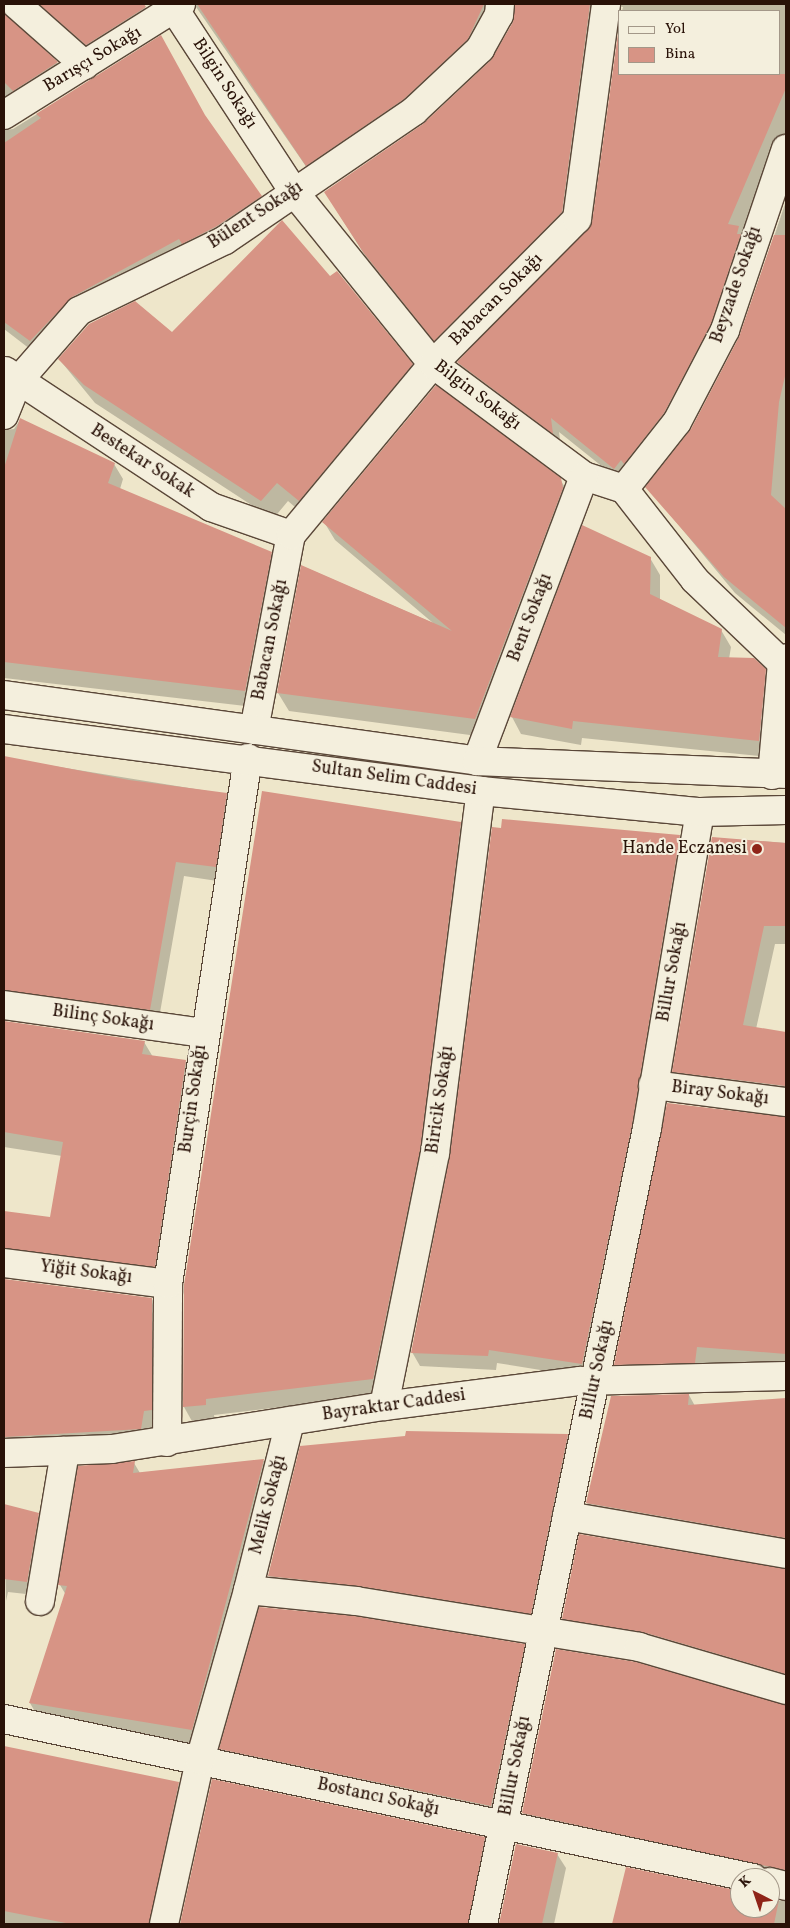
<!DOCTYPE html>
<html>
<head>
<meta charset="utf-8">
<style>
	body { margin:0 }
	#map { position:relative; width:790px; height:1928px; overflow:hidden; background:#eee6ca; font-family:Vollkorn,serif }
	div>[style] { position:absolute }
	.shadow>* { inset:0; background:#0003 }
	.building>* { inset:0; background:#d79485 }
	.roads { filter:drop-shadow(1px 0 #5a4738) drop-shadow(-1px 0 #5a4738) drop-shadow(0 1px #5a4738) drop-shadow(0 -1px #5a4738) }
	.street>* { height:28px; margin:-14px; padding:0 14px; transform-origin:14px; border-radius:14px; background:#f4efdd }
	.secondary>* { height:28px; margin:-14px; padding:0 14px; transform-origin:14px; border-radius:14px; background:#f4efdd }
	.dots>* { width:14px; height:14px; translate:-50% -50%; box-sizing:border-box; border:2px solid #f4efdd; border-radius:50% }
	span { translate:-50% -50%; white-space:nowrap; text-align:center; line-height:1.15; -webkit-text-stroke:4px #f4efdd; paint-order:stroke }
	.street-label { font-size:18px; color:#291208 }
	.poi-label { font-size:18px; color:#291208 }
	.right { translate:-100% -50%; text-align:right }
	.frame { position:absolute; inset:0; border:5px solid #291208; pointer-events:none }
	.legend { position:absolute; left:618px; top:10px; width:162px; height:65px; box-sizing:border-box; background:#f4efdd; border:1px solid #a39788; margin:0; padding:6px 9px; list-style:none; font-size:15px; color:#291208 }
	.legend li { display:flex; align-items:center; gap:10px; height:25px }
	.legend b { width:25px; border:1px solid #a39788 }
	.north { position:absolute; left:730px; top:1868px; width:50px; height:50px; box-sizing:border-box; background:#f4efdd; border:1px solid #a39788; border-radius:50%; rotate:319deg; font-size:14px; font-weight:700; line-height:20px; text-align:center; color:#291208 }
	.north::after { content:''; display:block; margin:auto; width:18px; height:22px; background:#8f2418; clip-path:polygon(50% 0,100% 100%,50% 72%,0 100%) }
</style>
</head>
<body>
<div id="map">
	<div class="shadow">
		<div style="clip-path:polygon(4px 4px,143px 4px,154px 24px,96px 60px,13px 10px,10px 21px,57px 63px,67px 79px,4px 119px)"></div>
		<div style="clip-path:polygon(194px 4px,786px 4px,786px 154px,719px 340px,624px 484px,559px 432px,561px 448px,468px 378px,458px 362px,594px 222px,619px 74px,779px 74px,779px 11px,622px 11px,623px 7px,610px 5px,571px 228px,444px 356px,373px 268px,335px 208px,492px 61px,514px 23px,515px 6px,476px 55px,316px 181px)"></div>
		<div style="clip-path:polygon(161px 37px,206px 119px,270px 212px,81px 313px,39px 356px,4px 329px,4px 130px,13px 129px)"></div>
		<div style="clip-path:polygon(786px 201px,786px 635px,735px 593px,647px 487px,692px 430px,740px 338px)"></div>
		<div style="clip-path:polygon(329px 278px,412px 365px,423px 384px,310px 520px,288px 501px,273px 519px,95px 403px,59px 359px,172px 334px)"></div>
		<div style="clip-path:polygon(20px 420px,114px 464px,123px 479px,120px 489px,271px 553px,280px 568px,254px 707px,4px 678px,4px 430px,14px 429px)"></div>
		<div style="clip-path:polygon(560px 479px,571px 498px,485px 737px,289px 711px,278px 693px,302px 566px,433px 623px,335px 540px,324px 522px)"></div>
		<div style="clip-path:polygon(650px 558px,660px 575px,660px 600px,721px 630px,731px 647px,729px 659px,765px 670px,775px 687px,769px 757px,582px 738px,581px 745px,521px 734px,512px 717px)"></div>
		<div style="clip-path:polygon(4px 758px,226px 794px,235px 809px,224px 882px,184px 876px,158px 1024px,4px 997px)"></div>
		<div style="clip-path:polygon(263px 792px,461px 823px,470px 839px,428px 1167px,382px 1395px,214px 1415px,215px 1421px,193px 1423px,184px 1407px,185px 1285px)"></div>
		<div style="clip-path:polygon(680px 836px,688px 850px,590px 1378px,497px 1363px,496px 1370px,420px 1366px,412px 1352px)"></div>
		<div style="clip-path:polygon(713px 838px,786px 843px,786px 944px,775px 944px,756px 1029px,786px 1033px,786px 1105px,684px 1090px,674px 1071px)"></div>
		<div style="clip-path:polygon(4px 1034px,76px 1044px,144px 1042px,153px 1057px,185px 1061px,195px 1077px,164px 1282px,4px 1268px,4px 1212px,51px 1219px,62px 1156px,4px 1147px)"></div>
		<div style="clip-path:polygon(668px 1104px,786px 1117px,786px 1371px,626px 1383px,616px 1364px)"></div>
		<div style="clip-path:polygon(4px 1280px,152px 1299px,161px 1315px,160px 1426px,153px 1426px,150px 1444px,4px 1454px)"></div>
		<div style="clip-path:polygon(689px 1395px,695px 1406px,786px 1399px,786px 1551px,595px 1518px,587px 1503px,612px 1397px)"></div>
		<div style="clip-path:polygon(567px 1435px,575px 1449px,539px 1627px,277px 1590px,269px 1576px,301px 1447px)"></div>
		<div style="clip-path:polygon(264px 1461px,273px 1476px,201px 1745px,39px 1719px,30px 1703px,66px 1595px,60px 1585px,134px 1463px,140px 1473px)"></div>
		<div style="clip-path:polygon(4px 1505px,38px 1514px,46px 1529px,35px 1595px,8px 1592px,6px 1601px)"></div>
		<div style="clip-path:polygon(786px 1570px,786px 1686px,572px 1633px,563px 1618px)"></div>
		<div style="clip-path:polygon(524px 1645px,533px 1661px,500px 1821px,230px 1764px,221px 1749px)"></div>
		<div style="clip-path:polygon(786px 1705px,786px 1883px,532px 1828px,523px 1813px)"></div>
		<div style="clip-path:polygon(4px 1751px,178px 1783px,187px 1798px,159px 1924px,4px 1923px)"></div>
		<div style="clip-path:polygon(213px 1781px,484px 1838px,493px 1853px,478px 1924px,181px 1924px)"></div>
		<div style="clip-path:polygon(516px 1845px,557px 1854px,566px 1868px,554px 1924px,500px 1924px)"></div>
		<div style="clip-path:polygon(627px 1869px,740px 1893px,740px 1908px,770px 1908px,770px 1900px,786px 1901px,786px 1924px,613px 1924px)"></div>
	</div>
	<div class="building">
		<div style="clip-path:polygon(39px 4px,144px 4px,146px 7px,86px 45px)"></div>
		<div style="clip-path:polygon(197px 4px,484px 4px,468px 39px,404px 99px,306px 166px)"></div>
		<div style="clip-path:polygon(515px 4px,590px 4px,562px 212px,434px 341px,363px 252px,324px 192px,423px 124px,491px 60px,513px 22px)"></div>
		<div style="clip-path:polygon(4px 13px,58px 62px,13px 91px,4px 82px)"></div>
		<div style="clip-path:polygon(619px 26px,619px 74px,786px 74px,786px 88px,728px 224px,739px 226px,737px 234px,741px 234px,711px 324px,664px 413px,624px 464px,621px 460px,614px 469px,551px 418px,553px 434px,457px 362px,592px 222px)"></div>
		<div style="clip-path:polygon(161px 35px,205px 115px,262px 196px,217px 226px,182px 244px,179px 239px,72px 297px,30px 341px,4px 322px,4px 143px,41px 118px,36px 114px)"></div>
		<div style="clip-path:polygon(282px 220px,330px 276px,337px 271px,413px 364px,299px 501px,277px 483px,261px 501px,84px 385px,58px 359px,89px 324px,135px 301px,172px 332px)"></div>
		<div style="clip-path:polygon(774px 235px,786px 235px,786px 372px,779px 402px,771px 495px,786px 509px,786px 628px,724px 577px,645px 487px,691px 429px,739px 337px)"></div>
		<div style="clip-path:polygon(436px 385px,561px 478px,563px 488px,475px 719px,277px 693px,301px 565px,452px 631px,322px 522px)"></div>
		<div style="clip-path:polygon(20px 418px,115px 463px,108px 483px,272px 552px,245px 691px,4px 662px,4px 468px)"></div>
		<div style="clip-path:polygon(582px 525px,651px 557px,650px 594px,722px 629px,718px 657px,754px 658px,766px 669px,759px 741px,573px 721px,572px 729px,510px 717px)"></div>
		<div style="clip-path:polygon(4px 756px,129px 780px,227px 793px,216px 867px,176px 862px,150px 1010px,4px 990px)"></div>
		<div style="clip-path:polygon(262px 791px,461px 822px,420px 1150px,373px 1379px,206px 1399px,206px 1405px,183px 1407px,184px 1285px)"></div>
		<div style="clip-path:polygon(502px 819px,680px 835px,632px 1125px,582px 1364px,489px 1350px,488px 1356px,411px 1353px,450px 1155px,492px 827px,501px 828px)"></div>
		<div style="clip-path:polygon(712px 837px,786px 843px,786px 926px,764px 926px,743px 1025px,786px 1032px,786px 1086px,672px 1072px)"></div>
		<div style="clip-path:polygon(4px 1021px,145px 1041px,142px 1054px,186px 1060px,155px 1267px,4px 1248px,4px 1211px,50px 1217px,63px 1142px,4px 1132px)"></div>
		<div style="clip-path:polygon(667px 1103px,786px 1117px,786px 1354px,697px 1347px,695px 1363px,614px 1365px)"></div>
		<div style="clip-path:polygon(4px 1279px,152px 1298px,152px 1410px,144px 1411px,141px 1429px,4px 1437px)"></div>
		<div style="clip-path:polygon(689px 1394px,688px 1405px,786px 1398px,786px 1538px,586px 1503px,611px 1396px)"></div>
		<div style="clip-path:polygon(406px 1431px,568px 1434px,531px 1614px,359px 1586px,268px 1576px,300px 1446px,405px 1436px)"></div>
		<div style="clip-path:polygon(264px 1459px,192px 1730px,29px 1703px,67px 1586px,58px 1585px,78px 1466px,135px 1461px,133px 1473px)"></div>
		<div style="clip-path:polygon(4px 1504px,39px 1513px,27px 1582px,4px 1579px)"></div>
		<div style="clip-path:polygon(579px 1534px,786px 1569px,786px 1674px,643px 1632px,562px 1619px)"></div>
		<div style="clip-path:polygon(259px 1607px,354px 1616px,525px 1644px,491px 1806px,219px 1749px)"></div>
		<div style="clip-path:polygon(556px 1649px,636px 1662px,786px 1705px,785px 1870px,522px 1813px)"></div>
		<div style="clip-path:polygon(4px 1746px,179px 1782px,149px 1924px,71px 1924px,4px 1911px)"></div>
		<div style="clip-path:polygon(212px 1779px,485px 1837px,468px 1924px,180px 1924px)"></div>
		<div style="clip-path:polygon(516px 1844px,558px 1853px,542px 1924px,499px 1924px)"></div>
		<div style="clip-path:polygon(626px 1867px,740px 1891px,740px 1908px,770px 1908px,770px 1898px,779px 1900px,774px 1924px,612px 1924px)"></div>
	</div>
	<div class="roads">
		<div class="street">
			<div style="left:16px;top:4px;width:92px;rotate:41.5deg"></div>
			<div style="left:171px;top:4px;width:225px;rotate:56.8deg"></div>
			<div style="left:294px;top:192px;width:221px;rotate:51.1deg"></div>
			<div style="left:433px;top:364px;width:188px;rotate:36.6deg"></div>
			<div style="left:584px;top:476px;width:42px;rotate:18deg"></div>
			<div style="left:624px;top:489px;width:115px;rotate:52deg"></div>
			<div style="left:695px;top:580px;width:120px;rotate:43.7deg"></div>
			<div style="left:4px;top:115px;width:209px;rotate:-32.1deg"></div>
			<div style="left:5px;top:371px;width:247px;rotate:33.4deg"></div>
			<div style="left:211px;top:507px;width:85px;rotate:19.3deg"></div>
			<div style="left:4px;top:415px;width:37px;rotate:-68deg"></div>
			<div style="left:18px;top:381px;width:93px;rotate:-48.9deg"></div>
			<div style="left:79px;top:311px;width:162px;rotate:-25.9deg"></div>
			<div style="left:225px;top:240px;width:229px;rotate:-34.3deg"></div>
			<div style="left:414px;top:111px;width:91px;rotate:-43.2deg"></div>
			<div style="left:480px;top:49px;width:39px;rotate:-61deg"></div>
			<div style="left:499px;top:15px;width:11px;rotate:-85deg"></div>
			<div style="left:624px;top:489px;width:85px;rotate:-51.7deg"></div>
			<div style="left:677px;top:422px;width:104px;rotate:-62.4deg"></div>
			<div style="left:725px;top:330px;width:191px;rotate:-71.4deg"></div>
			<div style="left:254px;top:730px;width:198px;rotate:-79.3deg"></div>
			<div style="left:291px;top:535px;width:222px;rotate:-50.3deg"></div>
			<div style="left:433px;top:364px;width:204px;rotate:-45.2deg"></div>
			<div style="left:577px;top:219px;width:217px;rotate:-82.3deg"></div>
			<div style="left:477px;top:761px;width:304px;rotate:-69.4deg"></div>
			<div style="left:772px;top:775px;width:112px;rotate:-84.9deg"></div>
			<div style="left:782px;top:663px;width:6px;rotate:-51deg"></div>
			<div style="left:4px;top:1005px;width:201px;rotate:8deg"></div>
			<div style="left:653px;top:1085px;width:134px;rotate:7.3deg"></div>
			<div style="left:4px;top:1263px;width:165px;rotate:7.3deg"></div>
			<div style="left:384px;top:1406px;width:258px;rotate:-78.6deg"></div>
			<div style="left:435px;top:1153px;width:365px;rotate:-82.8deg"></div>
			<div style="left:167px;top:1442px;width:158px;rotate:-89.6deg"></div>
			<div style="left:168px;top:1284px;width:532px;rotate:-81.35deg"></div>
			<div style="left:567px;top:1516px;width:222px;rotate:9.8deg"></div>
			<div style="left:248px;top:1590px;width:174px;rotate:-76deg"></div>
			<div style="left:40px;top:1601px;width:152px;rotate:-80.5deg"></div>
			<div style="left:4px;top:1719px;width:766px;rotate:11.99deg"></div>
			<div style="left:770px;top:1882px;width:16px;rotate:14deg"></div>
			<div style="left:164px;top:1924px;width:168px;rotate:-77.6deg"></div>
			<div style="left:200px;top:1760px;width:177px;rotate:-74.2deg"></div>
			<div style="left:248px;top:1590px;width:109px;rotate:5.8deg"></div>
			<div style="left:356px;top:1601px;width:287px;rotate:9.2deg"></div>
			<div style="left:639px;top:1647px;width:153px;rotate:16.3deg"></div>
			<div style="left:483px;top:1924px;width:813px;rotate:-78.36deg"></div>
			<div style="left:647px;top:1128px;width:320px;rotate:-80.5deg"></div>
		</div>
		<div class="secondary">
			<div style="left:4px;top:695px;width:478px;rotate:7.9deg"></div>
			<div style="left:477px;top:761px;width:309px;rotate:2.4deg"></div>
			<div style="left:4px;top:729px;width:481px;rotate:7.4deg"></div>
			<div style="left:481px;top:791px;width:220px;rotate:5.5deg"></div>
			<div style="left:700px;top:812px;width:86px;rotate:-1.3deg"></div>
			<div style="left:4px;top:1453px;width:108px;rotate:-2.1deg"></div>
			<div style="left:112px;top:1449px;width:275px;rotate:-9deg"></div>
			<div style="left:384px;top:1406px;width:198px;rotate:-7.3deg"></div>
			<div style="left:580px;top:1381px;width:206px;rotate:-1.4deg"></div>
		</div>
	</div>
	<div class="dots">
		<div style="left:757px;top:849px;background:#8f2418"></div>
	</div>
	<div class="street-label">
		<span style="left:93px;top:60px;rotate:-31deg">Barışçı Sokağı</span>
		<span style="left:224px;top:84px;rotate:57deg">Bilgin Sokağı</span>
		<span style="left:256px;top:216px;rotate:-33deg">Bülent Sokağı</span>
		<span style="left:737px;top:285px;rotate:-71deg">Beyzade Sokağı</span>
		<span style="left:497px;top:300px;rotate:-45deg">Babacan Sokağı</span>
		<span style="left:477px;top:396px;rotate:37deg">Bilgin Sokağı</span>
		<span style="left:142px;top:462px;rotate:33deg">Bestekar Sokak</span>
		<span style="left:531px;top:618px;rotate:-69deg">Bent Sokağı</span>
		<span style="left:271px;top:640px;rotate:-79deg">Babacan Sokağı</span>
		<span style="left:394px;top:779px;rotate:8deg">Sultan Selim Caddesi</span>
		<span style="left:673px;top:972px;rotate:-80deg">Billur Sokağı</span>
		<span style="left:103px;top:1019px;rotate:8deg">Bilinç Sokağı</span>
		<span style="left:720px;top:1094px;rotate:7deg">Biray Sokağı</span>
		<span style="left:194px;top:1099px;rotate:-82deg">Burçin Sokağı</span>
		<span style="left:441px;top:1100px;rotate:-82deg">Biricik Sokağı</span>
		<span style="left:86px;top:1273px;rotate:7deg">Yiğit Sokağı</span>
		<span style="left:598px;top:1370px;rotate:-78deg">Billur Sokağı</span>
		<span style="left:394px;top:1406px;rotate:-8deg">Bayraktar Caddesi</span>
		<span style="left:269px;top:1505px;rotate:-76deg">Melik Sokağı</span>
		<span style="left:516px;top:1766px;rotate:-79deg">Billur Sokağı</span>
		<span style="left:378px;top:1798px;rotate:12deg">Bostancı Sokağı</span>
	</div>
	<div class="poi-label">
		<span class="right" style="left:747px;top:849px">Hande Eczanesi</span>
	</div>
	<div class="frame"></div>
	<ul class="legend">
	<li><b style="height:6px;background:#f4efdd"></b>Yol</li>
	<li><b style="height:14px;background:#d79485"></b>Bina</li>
	</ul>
	<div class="north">K</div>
</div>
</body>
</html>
